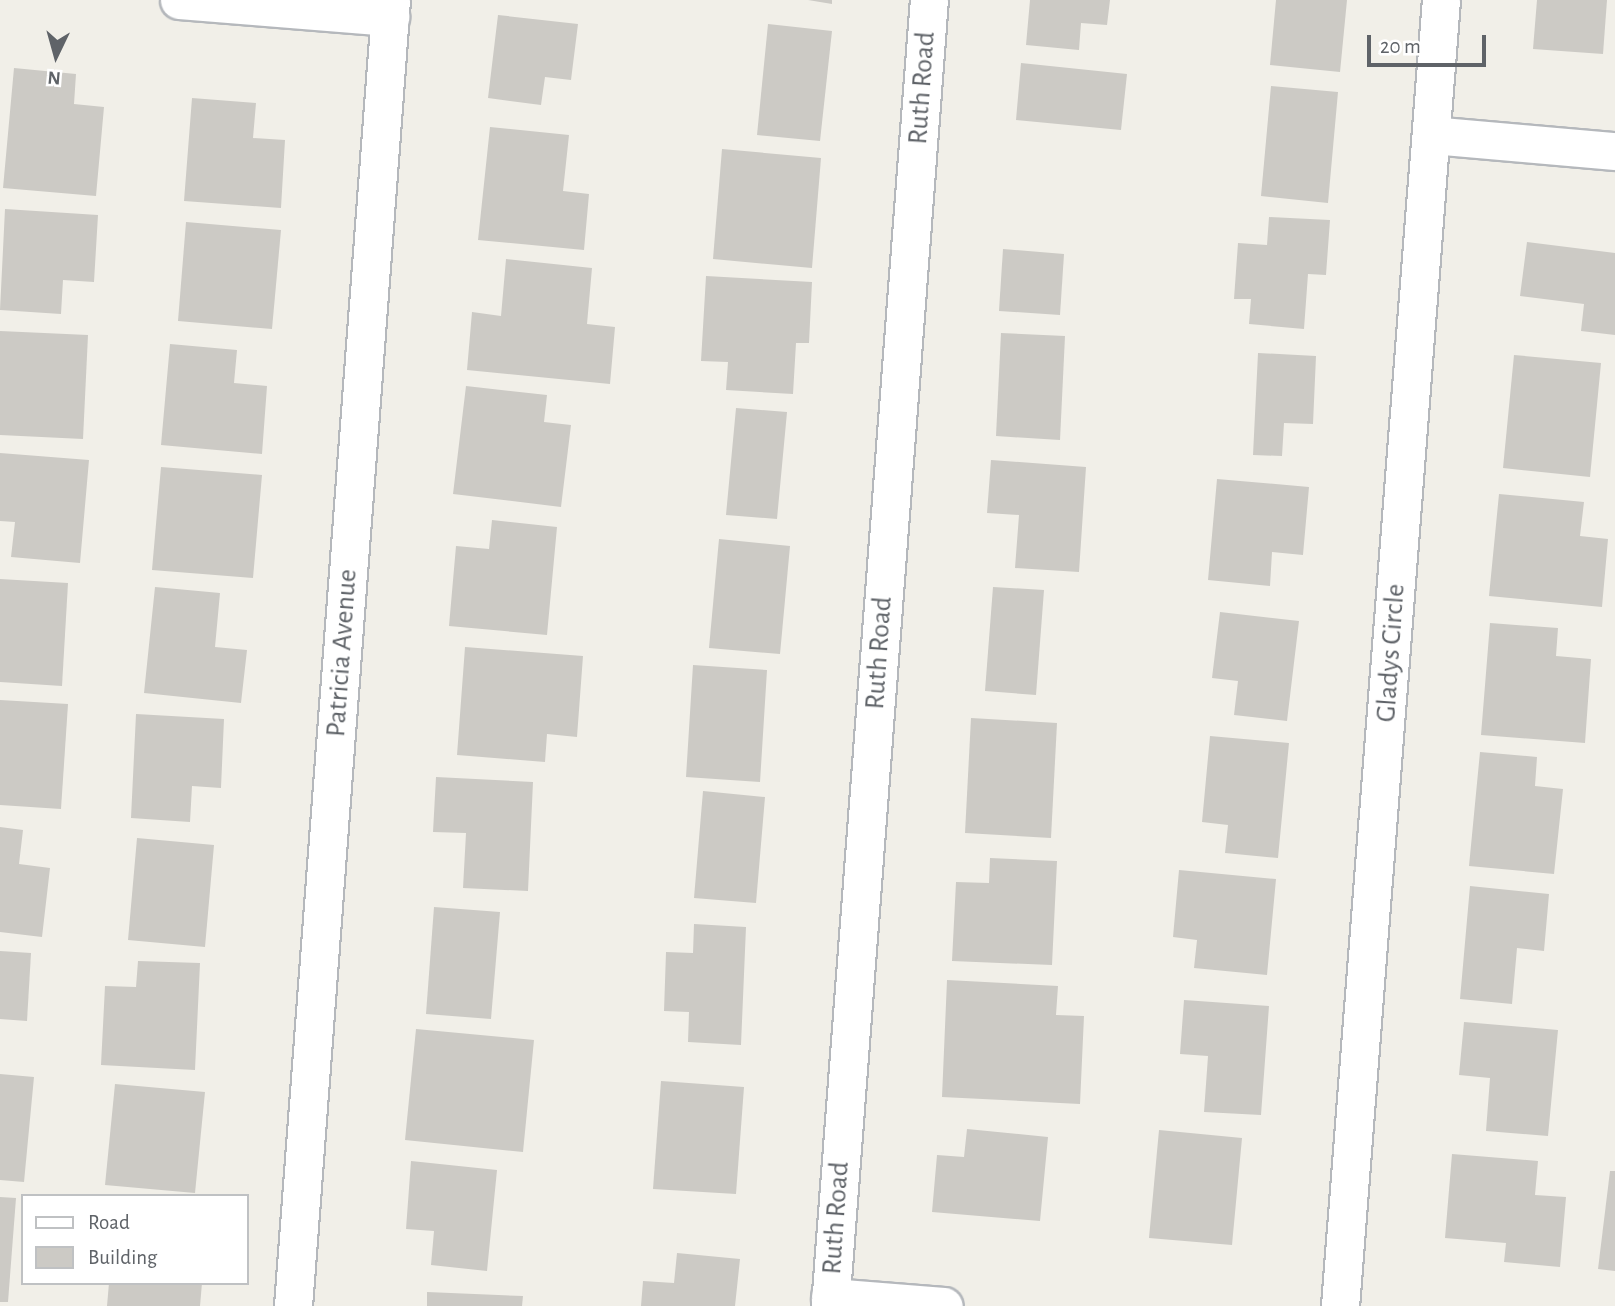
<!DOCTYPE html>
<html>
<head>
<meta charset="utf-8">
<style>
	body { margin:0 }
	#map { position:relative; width:1615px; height:1306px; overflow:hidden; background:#f1efe8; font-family:"Alegreya Sans",sans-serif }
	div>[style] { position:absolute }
	.building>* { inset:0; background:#cccac5 }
	.roads { filter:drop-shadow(2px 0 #b5b8bc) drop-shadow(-2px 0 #b5b8bc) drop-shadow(0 2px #b5b8bc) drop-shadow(0 -2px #b5b8bc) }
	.street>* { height:37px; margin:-18.5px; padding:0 18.5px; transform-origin:18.5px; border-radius:18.5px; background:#fff }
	span { translate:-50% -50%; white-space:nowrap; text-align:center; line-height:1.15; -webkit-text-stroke:5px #fff; paint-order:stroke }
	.street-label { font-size:28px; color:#5f6368 }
	.legend { position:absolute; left:21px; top:1194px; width:228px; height:91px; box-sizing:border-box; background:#fff; border:2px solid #bfc1c3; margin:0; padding:9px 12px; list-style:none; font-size:21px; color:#5f6368 }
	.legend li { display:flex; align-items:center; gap:14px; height:35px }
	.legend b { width:35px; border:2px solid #bfc1c3 }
	.north { position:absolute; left:21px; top:21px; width:70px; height:70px; -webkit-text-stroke:5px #fff; paint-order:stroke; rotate:185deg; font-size:19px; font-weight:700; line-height:28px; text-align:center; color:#5f6368 }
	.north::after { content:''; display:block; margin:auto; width:24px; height:32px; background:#5f6368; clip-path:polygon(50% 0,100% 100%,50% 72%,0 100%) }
	.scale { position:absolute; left:1367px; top:35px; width:119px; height:32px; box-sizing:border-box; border:4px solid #5f6368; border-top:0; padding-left:9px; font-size:21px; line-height:24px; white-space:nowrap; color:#5f6368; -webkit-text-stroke:5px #fff; paint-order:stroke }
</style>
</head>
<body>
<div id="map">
	<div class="building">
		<div style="clip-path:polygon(808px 0,832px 0,832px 4px)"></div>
		<div style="clip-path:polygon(1030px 0,1110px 0,1107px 25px,1081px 23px,1079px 50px,1026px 45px)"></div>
		<div style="clip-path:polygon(1276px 0,1347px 0,1340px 72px,1270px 65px)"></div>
		<div style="clip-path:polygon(1537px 0,1607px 0,1603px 54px,1533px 49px)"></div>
		<div style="clip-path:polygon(498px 15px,578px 24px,571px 80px,545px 77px,541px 105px,488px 98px)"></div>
		<div style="clip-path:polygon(768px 24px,832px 31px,820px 141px,757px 135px)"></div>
		<div style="clip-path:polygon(1021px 63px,1127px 74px,1121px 130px,1016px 120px)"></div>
		<div style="clip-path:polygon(14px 68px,76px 74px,74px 104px,104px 107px,96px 196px,3px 188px)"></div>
		<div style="clip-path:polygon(1271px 86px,1338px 92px,1328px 203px,1261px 196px)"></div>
		<div style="clip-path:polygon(192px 98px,256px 103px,253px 138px,285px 140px,281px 208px,184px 201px)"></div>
		<div style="clip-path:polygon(490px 127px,569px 135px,563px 191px,589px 194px,584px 250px,478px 240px)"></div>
		<div style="clip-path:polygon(722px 149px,821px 158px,812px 268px,713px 259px)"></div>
		<div style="clip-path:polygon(5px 209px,98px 215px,94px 282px,63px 280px,61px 314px,0 310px)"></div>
		<div style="clip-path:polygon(1269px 217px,1330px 220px,1326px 275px,1308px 274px,1304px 329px,1249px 324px,1251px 299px,1234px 299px,1238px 243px,1267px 245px)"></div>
		<div style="clip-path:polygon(186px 222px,281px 230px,272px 329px,178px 321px)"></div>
		<div style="clip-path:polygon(1527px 242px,1615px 253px,1615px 335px,1581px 331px,1584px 304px,1520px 296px)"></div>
		<div style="clip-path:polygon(1003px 249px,1064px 254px,1060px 315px,999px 311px)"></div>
		<div style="clip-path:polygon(506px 259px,592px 268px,587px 324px,615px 327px,610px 384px,467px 370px,472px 312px,501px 316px)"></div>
		<div style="clip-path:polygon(706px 276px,812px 282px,809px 343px,796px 343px,793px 394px,726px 390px,728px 362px,701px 361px)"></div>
		<div style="clip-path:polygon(0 331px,88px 335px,83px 439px,0 435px)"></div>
		<div style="clip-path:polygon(1001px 333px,1065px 336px,1060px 440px,996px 436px)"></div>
		<div style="clip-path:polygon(170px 344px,237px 350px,234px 383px,267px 386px,262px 454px,161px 445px)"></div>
		<div style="clip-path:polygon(1258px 353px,1316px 356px,1313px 424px,1284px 423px,1282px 456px,1253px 455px)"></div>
		<div style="clip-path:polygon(1514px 355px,1601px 363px,1590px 477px,1503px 468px)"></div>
		<div style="clip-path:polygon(466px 386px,547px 395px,544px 422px,571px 425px,561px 507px,453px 494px)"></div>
		<div style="clip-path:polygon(736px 408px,787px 412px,777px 519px,726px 515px)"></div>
		<div style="clip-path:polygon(0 453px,89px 460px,80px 563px,11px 557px,15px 522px,0 521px)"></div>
		<div style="clip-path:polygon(991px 460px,1086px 467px,1079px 572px,1015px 568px,1019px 515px,987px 513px)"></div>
		<div style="clip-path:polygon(161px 467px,262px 475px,253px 578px,152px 570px)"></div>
		<div style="clip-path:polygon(1217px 479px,1309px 487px,1303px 555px,1272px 552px,1270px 586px,1208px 580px)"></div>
		<div style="clip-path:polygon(1499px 494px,1584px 502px,1580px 536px,1608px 539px,1602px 607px,1489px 596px)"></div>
		<div style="clip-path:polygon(492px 520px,557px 527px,547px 635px,449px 626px,456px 546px,489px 549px)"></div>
		<div style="clip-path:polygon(719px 539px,790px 546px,780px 654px,709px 648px)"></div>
		<div style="clip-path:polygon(0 579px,68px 583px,62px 686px,0 682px)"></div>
		<div style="clip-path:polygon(155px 587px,220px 593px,215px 647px,247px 650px,241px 703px,144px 693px)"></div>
		<div style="clip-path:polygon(993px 587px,1044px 590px,1036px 695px,985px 691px)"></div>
		<div style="clip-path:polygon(1220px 612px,1299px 621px,1287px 721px,1234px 715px,1238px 681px,1212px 678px)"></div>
		<div style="clip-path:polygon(1490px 623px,1558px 628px,1556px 656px,1591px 659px,1585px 743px,1481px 735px)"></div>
		<div style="clip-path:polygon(465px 647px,583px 656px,577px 737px,547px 734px,545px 762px,457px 755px)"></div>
		<div style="clip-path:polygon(693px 665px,767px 670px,760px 782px,686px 777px)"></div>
		<div style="clip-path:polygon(0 700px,68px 704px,61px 809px,0 805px)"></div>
		<div style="clip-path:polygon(136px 714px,224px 719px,221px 788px,192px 786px,190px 822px,131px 818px)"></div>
		<div style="clip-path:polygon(971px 718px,1057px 723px,1051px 838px,965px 833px)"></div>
		<div style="clip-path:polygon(1210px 736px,1289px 743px,1278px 858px,1225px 853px,1228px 825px,1202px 822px)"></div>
		<div style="clip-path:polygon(1480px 752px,1537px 757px,1535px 786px,1563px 789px,1554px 874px,1469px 866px)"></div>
		<div style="clip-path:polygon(436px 777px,533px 782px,528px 891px,463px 888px,466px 833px,433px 832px)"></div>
		<div style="clip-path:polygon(703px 791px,765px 797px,756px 903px,694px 898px)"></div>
		<div style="clip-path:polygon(0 827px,23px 830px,19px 864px,50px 868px,42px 937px,0 932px)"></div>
		<div style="clip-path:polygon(137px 838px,214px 845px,205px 947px,128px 940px)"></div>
		<div style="clip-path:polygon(990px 858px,1057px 861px,1052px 965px,952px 961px,956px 882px,989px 883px)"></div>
		<div style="clip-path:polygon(1179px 870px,1276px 879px,1267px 975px,1194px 968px,1197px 940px,1173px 937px)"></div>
		<div style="clip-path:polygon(1470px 886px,1549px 894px,1544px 951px,1517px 948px,1512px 1004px,1460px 999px)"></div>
		<div style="clip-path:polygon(434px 907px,500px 912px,491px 1019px,426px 1014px)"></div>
		<div style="clip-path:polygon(694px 924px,746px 927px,741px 1045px,688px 1042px,689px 1012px,664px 1011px,666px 952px,693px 953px)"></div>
		<div style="clip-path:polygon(0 951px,31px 953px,27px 1021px,0 1019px)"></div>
		<div style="clip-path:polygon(138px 961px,200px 963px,195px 1070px,101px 1065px,105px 986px,136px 987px)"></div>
		<div style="clip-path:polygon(947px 980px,1058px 986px,1056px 1015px,1084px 1016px,1080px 1104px,942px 1097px)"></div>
		<div style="clip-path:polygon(1184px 1000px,1269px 1006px,1261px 1115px,1204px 1112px,1208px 1056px,1180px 1054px)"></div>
		<div style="clip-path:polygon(1464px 1022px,1558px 1030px,1548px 1136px,1486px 1131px,1490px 1078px,1459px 1075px)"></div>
		<div style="clip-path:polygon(416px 1029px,534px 1040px,523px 1152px,405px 1140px)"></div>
		<div style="clip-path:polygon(0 1074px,34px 1077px,24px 1182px,0 1180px)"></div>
		<div style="clip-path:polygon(661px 1081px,744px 1087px,736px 1194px,653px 1189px)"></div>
		<div style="clip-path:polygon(115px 1084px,205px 1092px,195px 1193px,105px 1185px)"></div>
		<div style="clip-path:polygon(967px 1129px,1048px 1137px,1040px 1221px,932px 1212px,937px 1155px,964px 1157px)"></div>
		<div style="clip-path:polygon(1159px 1130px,1242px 1138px,1232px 1245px,1149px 1238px)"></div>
		<div style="clip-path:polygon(1452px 1154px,1538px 1161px,1535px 1195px,1566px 1197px,1560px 1267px,1504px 1262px,1506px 1243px,1445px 1238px)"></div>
		<div style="clip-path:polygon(411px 1161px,497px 1170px,487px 1271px,431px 1265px,434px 1231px,406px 1229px)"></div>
		<div style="clip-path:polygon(1610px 1171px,1615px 1171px,1615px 1271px,1598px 1269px)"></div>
		<div style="clip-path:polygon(0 1197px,16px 1198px,8px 1302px,0 1302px)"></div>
		<div style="clip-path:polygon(677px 1253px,740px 1259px,735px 1306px,641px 1306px,643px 1281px,674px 1283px)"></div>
		<div style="clip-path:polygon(109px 1283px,202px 1283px,200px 1306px,107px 1306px)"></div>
		<div style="clip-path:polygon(427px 1292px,523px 1296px,522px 1306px,427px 1306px)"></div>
	</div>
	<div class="roads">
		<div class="street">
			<div style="left:179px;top:0;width:212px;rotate:4.6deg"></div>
			<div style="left:1431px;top:135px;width:185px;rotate:5deg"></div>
			<div style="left:830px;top:1297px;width:114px;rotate:4.5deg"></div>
			<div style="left:293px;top:1306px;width:1310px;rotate:-85.71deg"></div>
			<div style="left:830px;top:1306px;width:1310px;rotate:-85.67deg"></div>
			<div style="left:1340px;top:1306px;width:1310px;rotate:-85.58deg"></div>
		</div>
	</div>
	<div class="street-label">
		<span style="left:922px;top:88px;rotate:-86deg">Ruth Road</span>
		<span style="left:342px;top:653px;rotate:-86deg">Patricia Avenue</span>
		<span style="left:879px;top:653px;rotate:-86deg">Ruth Road</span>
		<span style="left:1391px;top:653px;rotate:-86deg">Gladys Circle</span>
		<span style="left:836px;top:1218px;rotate:-86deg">Ruth Road</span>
	</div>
	<ul class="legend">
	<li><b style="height:9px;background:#fff"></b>Road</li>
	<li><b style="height:19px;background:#cccac5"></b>Building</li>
	</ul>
	<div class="north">N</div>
	<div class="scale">20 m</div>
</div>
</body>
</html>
